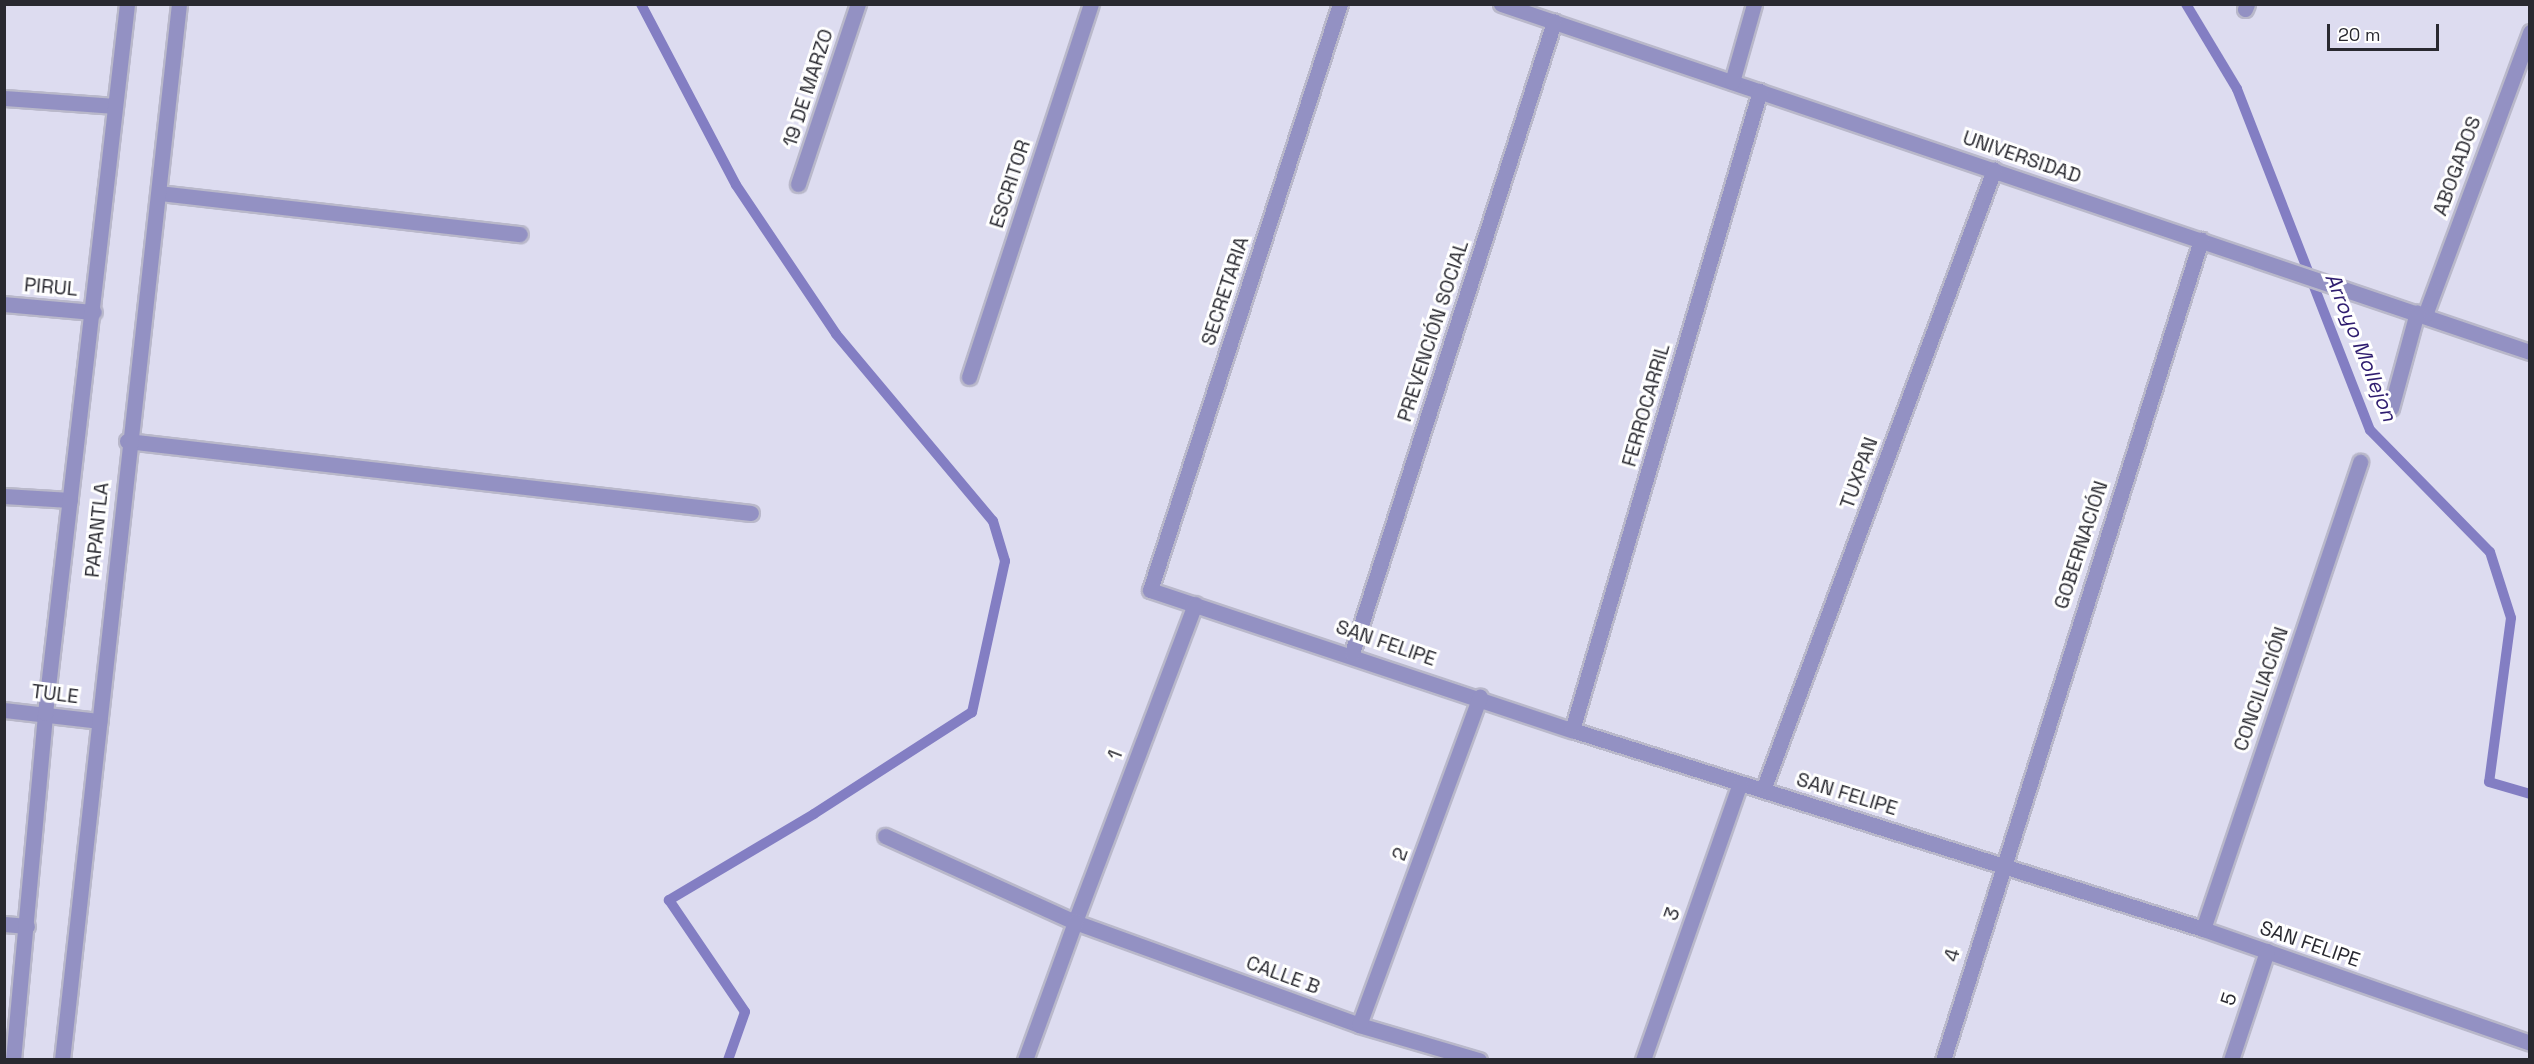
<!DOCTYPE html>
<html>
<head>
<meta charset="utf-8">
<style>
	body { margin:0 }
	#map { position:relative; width:2534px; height:1064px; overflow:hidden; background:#dddcf0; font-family:"Space Grotesk",sans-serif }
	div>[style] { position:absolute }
	.stream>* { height:10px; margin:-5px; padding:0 5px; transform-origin:5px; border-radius:5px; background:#837ec3 }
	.roads { filter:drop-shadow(2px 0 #b9b8ca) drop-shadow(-2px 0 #b9b8ca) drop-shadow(0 2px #b9b8ca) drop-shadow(0 -2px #b9b8ca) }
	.minor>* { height:15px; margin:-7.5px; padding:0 7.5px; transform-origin:7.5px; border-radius:7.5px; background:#9391c3 }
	span { translate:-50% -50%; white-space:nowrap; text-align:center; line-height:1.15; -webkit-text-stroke:6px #fff; paint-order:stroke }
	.street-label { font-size:20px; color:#292930 }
	.water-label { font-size:21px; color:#2f1d6f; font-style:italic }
	.frame { position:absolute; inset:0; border:6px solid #292930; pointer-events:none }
	.scale { position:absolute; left:2327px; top:24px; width:112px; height:27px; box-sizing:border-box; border:3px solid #292930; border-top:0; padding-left:8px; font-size:18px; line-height:21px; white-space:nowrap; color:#292930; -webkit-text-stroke:4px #fff; paint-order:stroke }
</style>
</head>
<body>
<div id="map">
	<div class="stream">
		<div style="left:641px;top:4px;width:204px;rotate:62.3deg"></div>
		<div style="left:736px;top:185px;width:179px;rotate:56.1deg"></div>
		<div style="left:836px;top:334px;width:244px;rotate:50deg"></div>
		<div style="left:993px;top:521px;width:42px;rotate:73.3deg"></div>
		<div style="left:1005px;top:561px;width:155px;rotate:102.3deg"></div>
		<div style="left:972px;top:712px;width:188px;rotate:147.2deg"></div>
		<div style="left:814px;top:814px;width:169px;rotate:149.3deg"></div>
		<div style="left:669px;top:900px;width:135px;rotate:55.8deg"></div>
		<div style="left:745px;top:1012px;width:51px;rotate:109.5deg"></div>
		<div style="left:2186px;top:4px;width:99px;rotate:59deg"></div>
		<div style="left:2237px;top:89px;width:366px;rotate:68.7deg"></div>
		<div style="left:2370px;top:430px;width:171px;rotate:45.5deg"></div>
		<div style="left:2490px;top:552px;width:69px;rotate:72.3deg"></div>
		<div style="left:2511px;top:618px;width:165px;rotate:97.6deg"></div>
		<div style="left:2489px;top:782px;width:43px;rotate:16.3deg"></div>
	</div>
	<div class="roads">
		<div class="minor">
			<div style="left:1340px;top:4px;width:616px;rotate:107.96deg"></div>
			<div style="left:1150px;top:590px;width:445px;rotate:18.4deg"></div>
			<div style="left:1572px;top:730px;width:662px;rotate:17.5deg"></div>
			<div style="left:2203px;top:929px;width:346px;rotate:19.2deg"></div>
			<div style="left:1501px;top:4px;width:1086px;rotate:18.69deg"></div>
			<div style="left:2245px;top:9px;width:5px;rotate:-68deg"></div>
			<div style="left:1732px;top:82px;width:81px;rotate:-74.2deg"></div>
			<div style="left:4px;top:98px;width:111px;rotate:4.1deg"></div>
			<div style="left:798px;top:184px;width:190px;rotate:-71.6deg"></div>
			<div style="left:159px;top:193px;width:363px;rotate:6.5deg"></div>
			<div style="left:4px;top:304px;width:90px;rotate:5.1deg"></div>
			<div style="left:2425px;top:315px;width:302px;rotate:-69.6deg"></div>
			<div style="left:969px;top:377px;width:392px;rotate:-71.9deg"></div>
			<div style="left:2391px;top:408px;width:99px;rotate:-74.8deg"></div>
			<div style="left:127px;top:441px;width:628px;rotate:6.58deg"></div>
			<div style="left:4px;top:496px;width:66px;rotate:3.5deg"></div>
			<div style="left:1195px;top:604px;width:340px;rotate:110.7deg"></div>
			<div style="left:1075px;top:922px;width:302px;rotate:19.9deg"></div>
			<div style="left:1359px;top:1025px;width:125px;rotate:16.3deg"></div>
			<div style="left:1352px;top:653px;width:663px;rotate:-72.25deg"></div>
			<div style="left:4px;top:710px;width:96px;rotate:6.6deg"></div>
			<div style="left:1572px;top:730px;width:666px;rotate:-73.61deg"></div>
			<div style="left:1763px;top:790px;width:662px;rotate:-69.57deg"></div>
			<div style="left:885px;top:836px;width:209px;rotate:24.4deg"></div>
			<div style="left:1075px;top:922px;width:147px;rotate:109.9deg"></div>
			<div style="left:4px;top:924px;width:23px;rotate:5deg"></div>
			<div style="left:2203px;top:929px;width:493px;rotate:-71.4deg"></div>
			<div style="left:1359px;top:1025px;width:350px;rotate:-69.8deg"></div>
			<div style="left:13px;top:1060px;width:348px;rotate:-84.7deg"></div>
			<div style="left:45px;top:713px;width:714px;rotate:-83.4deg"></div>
			<div style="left:62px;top:1060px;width:1062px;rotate:-83.68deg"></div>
			<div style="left:1643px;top:1060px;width:293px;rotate:-70.7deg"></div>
			<div style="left:1943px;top:1060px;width:860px;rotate:-72.53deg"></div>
			<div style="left:2231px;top:1060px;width:115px;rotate:-71.7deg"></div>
		</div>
	</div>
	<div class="street-label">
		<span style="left:808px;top:88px;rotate:-72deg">19 DE MARZO</span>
		<span style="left:2022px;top:157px;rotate:19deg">UNIVERSIDAD</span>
		<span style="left:2457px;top:166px;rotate:-70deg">ABOGADOS</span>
		<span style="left:1010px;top:184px;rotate:-72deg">ESCRITOR</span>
		<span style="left:51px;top:287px;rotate:5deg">PIRUL</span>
		<span style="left:1225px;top:291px;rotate:-72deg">SECRETARIA</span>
		<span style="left:1433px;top:331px;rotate:-72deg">PREVENCIÓN SOCIAL</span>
		<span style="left:1646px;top:405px;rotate:-74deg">FERROCARRIL</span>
		<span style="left:1859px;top:473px;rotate:-70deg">TUXPAN</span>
		<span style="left:97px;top:530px;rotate:-84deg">PAPANTLA</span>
		<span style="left:2081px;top:545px;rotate:-72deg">GOBERNACIÓN</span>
		<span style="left:1386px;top:643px;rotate:19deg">SAN FELIPE</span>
		<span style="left:2261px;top:689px;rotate:-71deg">CONCILIACIÓN</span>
		<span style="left:55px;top:694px;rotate:7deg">TULE</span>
		<span style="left:1115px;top:755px;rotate:-69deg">1</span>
		<span style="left:1847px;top:794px;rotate:17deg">SAN FELIPE</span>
		<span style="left:1400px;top:854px;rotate:-70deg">2</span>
		<span style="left:1672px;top:914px;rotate:-70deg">3</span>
		<span style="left:2310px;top:944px;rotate:19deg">SAN FELIPE</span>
		<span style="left:1952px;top:955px;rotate:-74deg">4</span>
		<span style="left:1283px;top:975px;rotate:20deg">CALLE B</span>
		<span style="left:2229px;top:999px;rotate:-72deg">5</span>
	</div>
	<div class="water-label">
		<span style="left:2361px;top:347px;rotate:68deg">Arroyo Mollejon</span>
	</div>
	<div class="frame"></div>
	<div class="scale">20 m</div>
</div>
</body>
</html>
